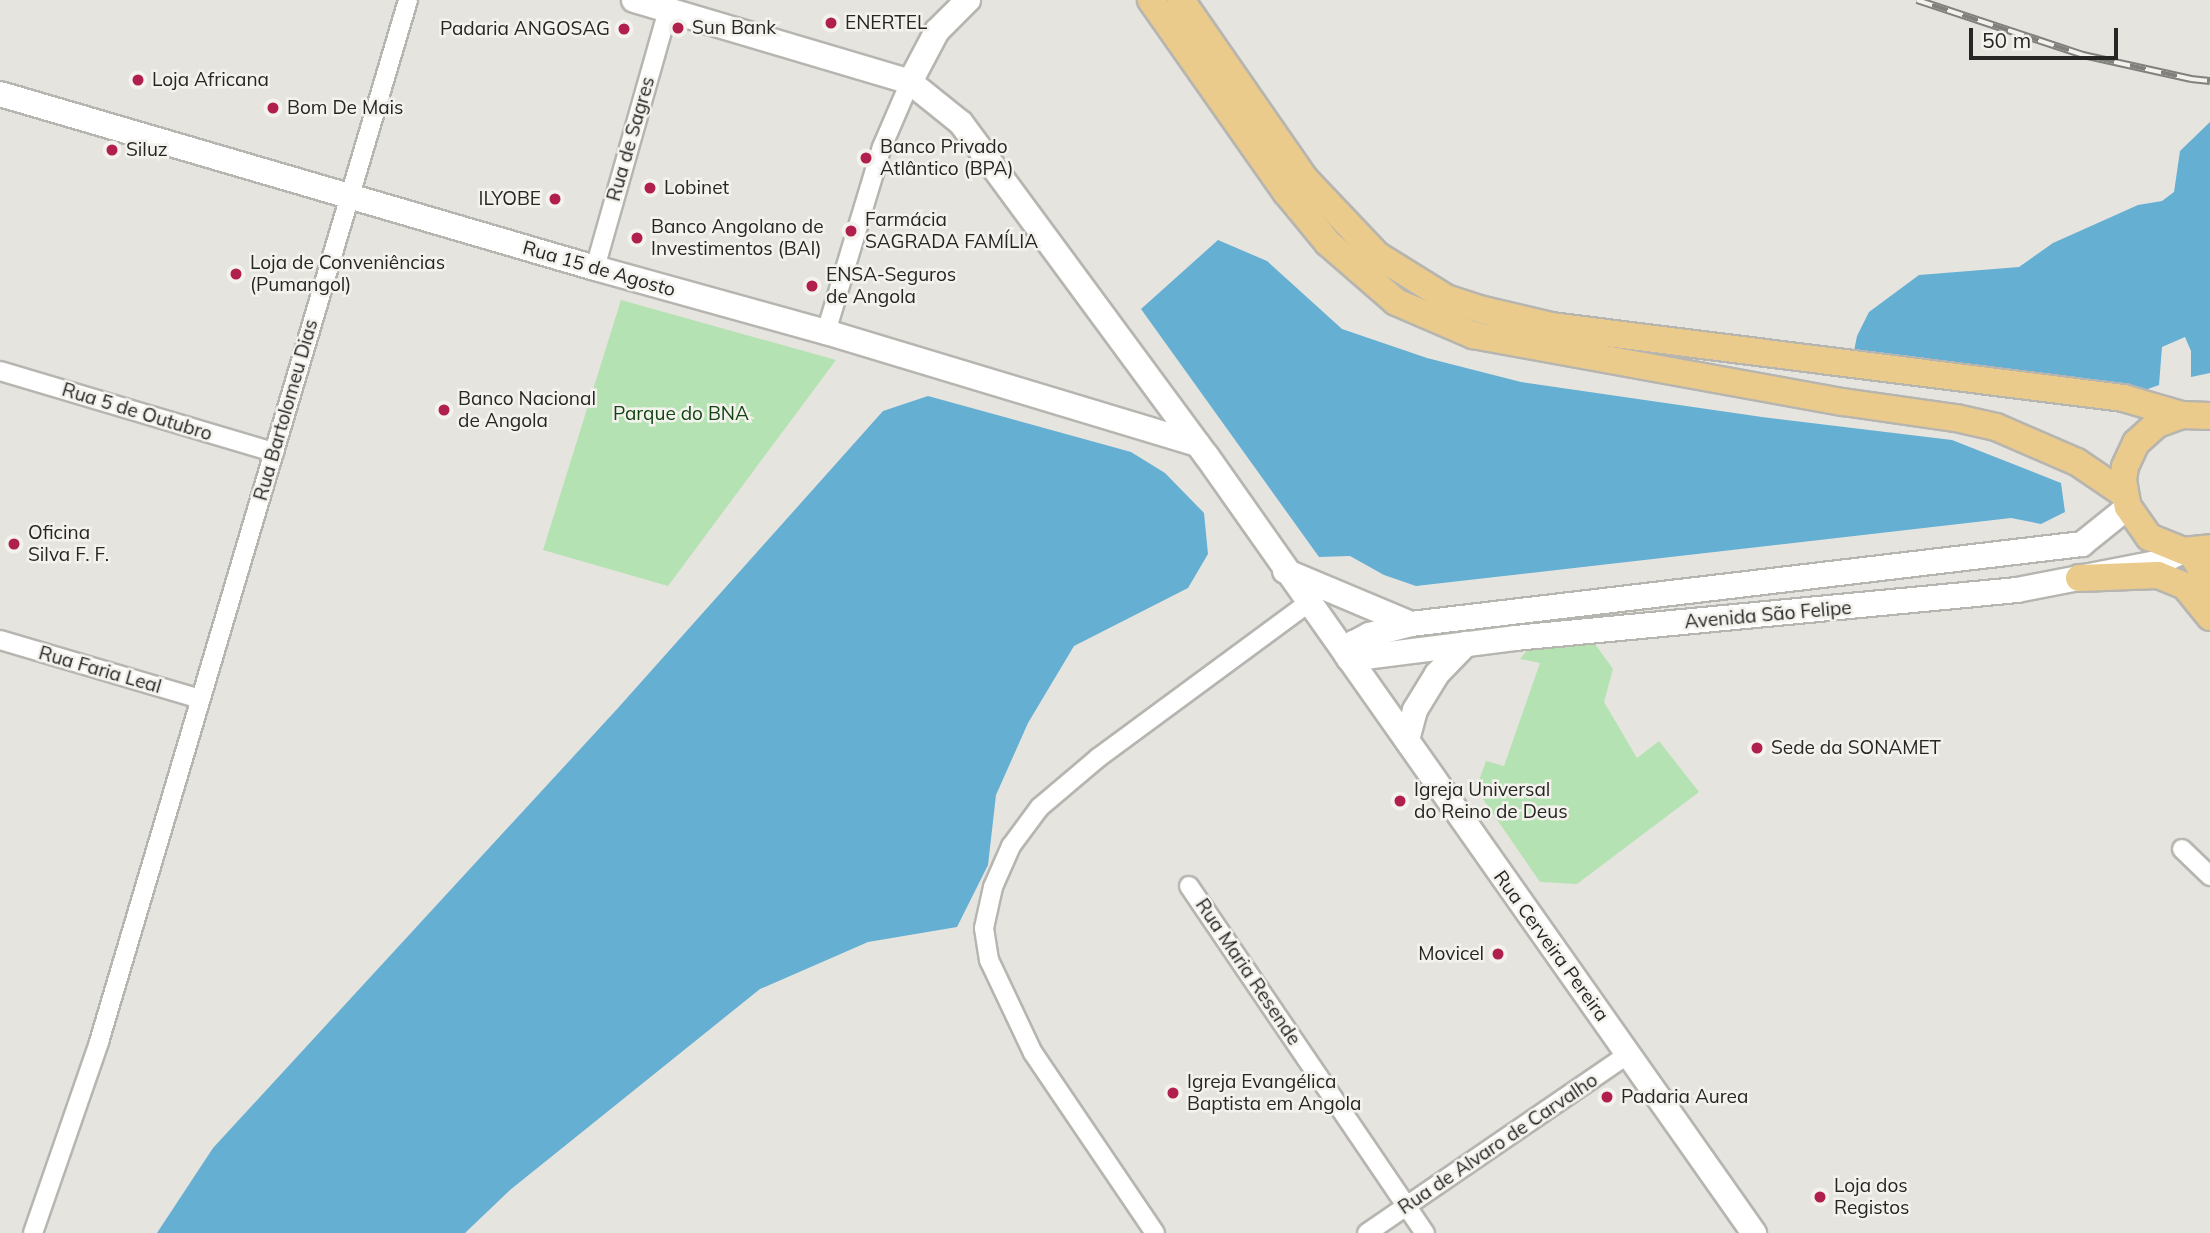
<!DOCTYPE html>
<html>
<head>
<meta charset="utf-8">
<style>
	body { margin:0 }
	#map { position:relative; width:2210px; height:1233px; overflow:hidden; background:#e6e4df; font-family:Mulish,sans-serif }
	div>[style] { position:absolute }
	.green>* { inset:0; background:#b5e2b2 }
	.water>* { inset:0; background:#65afd3 }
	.roads { filter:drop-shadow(2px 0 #b7b5b0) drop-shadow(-2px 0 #b7b5b0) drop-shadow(0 2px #b7b5b0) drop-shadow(0 -2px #b7b5b0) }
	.street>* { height:18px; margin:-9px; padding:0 9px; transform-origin:9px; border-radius:9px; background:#fff }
	.secondary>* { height:24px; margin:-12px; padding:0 12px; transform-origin:12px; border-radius:12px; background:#fff }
	.primary>* { height:26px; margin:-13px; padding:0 13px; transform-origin:13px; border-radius:13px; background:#eacb8b }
	.rail>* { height:8px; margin-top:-4px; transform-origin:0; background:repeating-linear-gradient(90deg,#f4f2ed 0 16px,#81807d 0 32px); box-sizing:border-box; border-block:2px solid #81807d }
	.dots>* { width:19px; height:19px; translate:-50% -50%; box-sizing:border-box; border:4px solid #f4f2ed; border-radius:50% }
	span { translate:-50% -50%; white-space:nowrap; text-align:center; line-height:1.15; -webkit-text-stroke:5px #f4f2ed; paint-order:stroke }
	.poi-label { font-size:19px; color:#262624 }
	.left { translate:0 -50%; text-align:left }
	.right { translate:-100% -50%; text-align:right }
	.street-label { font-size:19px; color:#262624 }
	.park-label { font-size:19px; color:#124513 }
	.scale { position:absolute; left:1969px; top:28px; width:149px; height:32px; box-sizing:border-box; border:4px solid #262624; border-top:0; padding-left:9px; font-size:21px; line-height:24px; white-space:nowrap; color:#262624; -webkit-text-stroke:5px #f4f2ed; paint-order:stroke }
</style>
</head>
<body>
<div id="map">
	<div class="green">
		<div style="clip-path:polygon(621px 300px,836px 360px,668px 586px,543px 550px)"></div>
		<div style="clip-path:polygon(1592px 640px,1613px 669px,1604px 702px,1637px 758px,1659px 741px,1699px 792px,1577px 884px,1540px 882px,1476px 789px,1486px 761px,1504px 766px,1540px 663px,1520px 659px,1528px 649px)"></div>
	</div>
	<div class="water">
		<div style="clip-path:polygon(2210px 122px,2210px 373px,2191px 377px,2191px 351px,2185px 337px,2162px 347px,2159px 385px,2145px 390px,1854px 351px,1857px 336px,1869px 312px,1919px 275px,2019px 267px,2053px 243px,2138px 205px,2162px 201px,2174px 192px,2180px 151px)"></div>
		<div style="clip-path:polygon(1218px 240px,1267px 261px,1342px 329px,1427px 358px,1521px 382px,1762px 417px,1952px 440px,2061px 483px,2065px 512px,2041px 524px,2011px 518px,1416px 586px,1384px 575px,1350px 556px,1319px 557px,1141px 309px)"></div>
		<div style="clip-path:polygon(928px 396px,1131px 452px,1165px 473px,1204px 513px,1208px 554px,1188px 588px,1074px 646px,1028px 723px,996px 795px,988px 865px,957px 927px,868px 942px,760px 989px,510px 1190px,465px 1233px,157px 1233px,213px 1148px,618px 708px,883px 411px)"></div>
	</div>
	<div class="roads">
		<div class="street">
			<div style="left:595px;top:268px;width:268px;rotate:-74.2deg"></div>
			<div style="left:826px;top:332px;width:193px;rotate:-73.2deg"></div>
			<div style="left:882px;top:147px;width:71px;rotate:-66.7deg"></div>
			<div style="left:0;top:371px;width:286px;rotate:16.5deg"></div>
			<div style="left:0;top:640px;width:209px;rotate:16.4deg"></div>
			<div style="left:2182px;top:849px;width:39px;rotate:44deg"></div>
			<div style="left:1189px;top:886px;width:420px;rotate:55.8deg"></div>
			<div style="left:33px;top:1233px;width:202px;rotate:-70.9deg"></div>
			<div style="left:99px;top:1042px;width:1087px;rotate:-73.48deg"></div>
			<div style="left:1155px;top:1233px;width:217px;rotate:-124.1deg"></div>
			<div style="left:1033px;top:1053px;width:103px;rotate:-115.3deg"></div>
			<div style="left:989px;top:960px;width:32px;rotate:-99deg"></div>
			<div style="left:984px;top:928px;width:42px;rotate:-77.6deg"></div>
			<div style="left:993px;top:887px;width:45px;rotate:-66.3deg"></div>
			<div style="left:1011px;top:846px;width:49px;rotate:-53.4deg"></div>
			<div style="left:1040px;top:807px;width:76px;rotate:-40.2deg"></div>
			<div style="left:1098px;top:758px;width:261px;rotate:-36.4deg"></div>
			<div style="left:1367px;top:1233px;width:316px;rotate:-34.4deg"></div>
		</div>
		<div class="secondary">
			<div style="left:634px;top:0;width:288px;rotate:16.5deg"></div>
			<div style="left:910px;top:82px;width:65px;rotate:38.8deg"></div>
			<div style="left:961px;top:123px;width:413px;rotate:53.6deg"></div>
			<div style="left:1206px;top:455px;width:952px;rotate:54.84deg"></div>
			<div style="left:910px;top:82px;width:58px;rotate:-62.1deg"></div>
			<div style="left:937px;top:31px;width:44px;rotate:-45deg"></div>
			<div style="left:0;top:94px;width:620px;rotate:16.3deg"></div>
			<div style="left:595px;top:268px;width:240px;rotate:15.5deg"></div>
			<div style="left:826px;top:332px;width:388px;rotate:16.8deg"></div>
			<div style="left:1285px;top:571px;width:137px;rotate:22.8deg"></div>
			<div style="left:1346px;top:654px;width:14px;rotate:-54deg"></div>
			<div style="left:1354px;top:643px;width:17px;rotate:-28deg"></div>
			<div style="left:1369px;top:635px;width:43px;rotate:-14.7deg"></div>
			<div style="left:1411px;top:624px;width:676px;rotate:-6.8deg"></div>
			<div style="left:2082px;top:544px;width:59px;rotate:-38.8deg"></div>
			<div style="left:1349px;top:659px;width:167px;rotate:-7.2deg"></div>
			<div style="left:1515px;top:638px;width:504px;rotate:-5.46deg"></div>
			<div style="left:2017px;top:590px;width:147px;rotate:-11deg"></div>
			<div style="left:2161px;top:562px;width:25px;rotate:-27deg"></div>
			<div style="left:1407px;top:740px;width:31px;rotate:-75deg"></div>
			<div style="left:1415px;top:710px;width:42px;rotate:-58.6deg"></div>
			<div style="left:1437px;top:674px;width:42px;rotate:-46deg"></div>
		</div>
		<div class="primary">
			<div style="left:1151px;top:0;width:235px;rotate:54.9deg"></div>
			<div style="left:1286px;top:192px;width:66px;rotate:50.5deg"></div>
			<div style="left:1328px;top:243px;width:90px;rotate:40.9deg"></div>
			<div style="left:1396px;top:302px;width:84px;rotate:23.2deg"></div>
			<div style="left:1473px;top:335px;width:376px;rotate:10.3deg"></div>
			<div style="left:1843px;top:402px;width:114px;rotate:8.1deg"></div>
			<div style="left:1956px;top:418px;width:41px;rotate:12.7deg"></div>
			<div style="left:1996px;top:427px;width:88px;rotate:23.4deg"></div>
			<div style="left:2077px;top:462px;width:57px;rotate:34.2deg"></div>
			<div style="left:1181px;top:0;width:218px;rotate:55.3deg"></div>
			<div style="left:1305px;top:179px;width:105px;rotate:46.5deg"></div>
			<div style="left:1377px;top:255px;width:81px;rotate:31.9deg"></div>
			<div style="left:1446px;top:298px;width:39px;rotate:18deg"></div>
			<div style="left:1483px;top:310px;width:70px;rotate:13.2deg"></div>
			<div style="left:1551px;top:326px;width:577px;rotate:7.17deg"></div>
			<div style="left:2123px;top:398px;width:61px;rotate:16.1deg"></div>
			<div style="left:2210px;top:416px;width:28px;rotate:-178deg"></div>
			<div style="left:2182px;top:415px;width:27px;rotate:160deg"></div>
			<div style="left:2157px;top:424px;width:28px;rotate:138deg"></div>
			<div style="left:2136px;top:443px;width:26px;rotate:115deg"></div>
			<div style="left:2125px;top:467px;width:13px;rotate:99deg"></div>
			<div style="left:2123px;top:480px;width:27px;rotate:80deg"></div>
			<div style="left:2128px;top:507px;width:37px;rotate:55deg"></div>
			<div style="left:2149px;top:537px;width:37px;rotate:22deg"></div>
			<div style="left:2183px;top:551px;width:27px;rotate:-6deg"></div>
			<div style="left:2190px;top:551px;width:38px;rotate:58deg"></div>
			<div style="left:2079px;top:578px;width:79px;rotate:-2.2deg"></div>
			<div style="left:2158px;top:575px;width:29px;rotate:22deg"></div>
			<div style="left:2185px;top:586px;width:40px;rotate:51deg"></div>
		</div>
	</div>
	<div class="rail">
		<div style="left:1917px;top:0;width:175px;rotate:18.3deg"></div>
		<div style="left:2083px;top:55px;width:111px;rotate:12.5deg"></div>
		<div style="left:2191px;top:79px;width:19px;rotate:6deg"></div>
	</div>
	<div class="dots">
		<div style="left:831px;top:23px;background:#b01f4d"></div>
		<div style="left:678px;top:28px;background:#b01f4d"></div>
		<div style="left:624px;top:29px;background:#b01f4d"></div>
		<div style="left:138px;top:80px;background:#b01f4d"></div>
		<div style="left:273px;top:108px;background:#b01f4d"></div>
		<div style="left:112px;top:150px;background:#b01f4d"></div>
		<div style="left:866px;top:158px;background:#b01f4d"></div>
		<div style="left:650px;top:188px;background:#b01f4d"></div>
		<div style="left:555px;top:199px;background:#b01f4d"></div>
		<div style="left:851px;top:231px;background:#b01f4d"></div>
		<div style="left:637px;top:238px;background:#b01f4d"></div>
		<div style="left:236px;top:274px;background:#b01f4d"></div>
		<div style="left:812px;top:286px;background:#b01f4d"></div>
		<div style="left:444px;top:410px;background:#b01f4d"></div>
		<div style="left:14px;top:544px;background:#b01f4d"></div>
		<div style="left:1757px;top:748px;background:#b01f4d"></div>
		<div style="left:1400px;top:801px;background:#b01f4d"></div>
		<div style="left:1498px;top:954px;background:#b01f4d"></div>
		<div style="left:1173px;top:1093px;background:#b01f4d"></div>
		<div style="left:1607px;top:1097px;background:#b01f4d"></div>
		<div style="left:1820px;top:1197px;background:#b01f4d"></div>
	</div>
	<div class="poi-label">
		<span class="left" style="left:845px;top:23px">ENERTEL</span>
		<span class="left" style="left:692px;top:28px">Sun Bank</span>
		<span class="right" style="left:610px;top:29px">Padaria ANGOSAG</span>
		<span class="left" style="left:152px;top:80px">Loja Africana</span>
		<span class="left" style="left:287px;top:108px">Bom De Mais</span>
		<span class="left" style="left:880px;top:158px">Banco Privado<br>Atlântico (BPA)</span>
		<span class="left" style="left:126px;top:150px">Siluz</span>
		<span class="left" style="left:664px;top:188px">Lobinet</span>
		<span class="right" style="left:541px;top:199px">ILYOBE</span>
		<span class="left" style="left:865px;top:231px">Farmácia<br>SAGRADA FAMÍLIA</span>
		<span class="left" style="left:651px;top:238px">Banco Angolano de<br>Investimentos (BAI)</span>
		<span class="left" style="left:250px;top:274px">Loja de Conveniências<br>(Pumangol)</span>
		<span class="left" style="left:826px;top:286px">ENSA-Seguros<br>de Angola</span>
		<span class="left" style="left:458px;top:410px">Banco Nacional<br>de Angola</span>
		<span class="left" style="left:28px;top:544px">Oficina<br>Silva F. F.</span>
		<span class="left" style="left:1771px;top:748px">Sede da SONAMET</span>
		<span class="left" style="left:1414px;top:801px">Igreja Universal<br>do Reino de Deus</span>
		<span class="right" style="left:1484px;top:954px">Movicel</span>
		<span class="left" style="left:1187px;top:1093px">Igreja Evangélica<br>Baptista em Angola</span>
		<span class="left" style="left:1621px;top:1097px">Padaria Aurea</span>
		<span class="left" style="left:1834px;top:1197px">Loja dos<br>Registos</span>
	</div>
	<div class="street-label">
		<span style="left:631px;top:139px;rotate:-74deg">Rua de Sagres</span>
		<span style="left:599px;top:269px;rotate:16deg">Rua 15 de Agosto</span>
		<span style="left:286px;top:410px;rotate:-74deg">Rua Bartolomeu Dias</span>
		<span style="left:137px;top:412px;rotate:17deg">Rua 5 de Outubro</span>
		<span style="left:1768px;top:615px;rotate:-5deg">Avenida São Felipe</span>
		<span style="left:100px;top:670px;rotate:16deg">Rua Faria Leal</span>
		<span style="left:1551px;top:946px;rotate:54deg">Rua Cerveira Pereira</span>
		<span style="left:1248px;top:972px;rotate:56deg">Rua Maria Resende</span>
		<span style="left:1498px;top:1144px;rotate:-34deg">Rua de Alvaro de Carvalho</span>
	</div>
	<div class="park-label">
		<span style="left:681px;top:414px">Parque do BNA</span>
	</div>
	<div class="scale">50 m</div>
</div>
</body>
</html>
